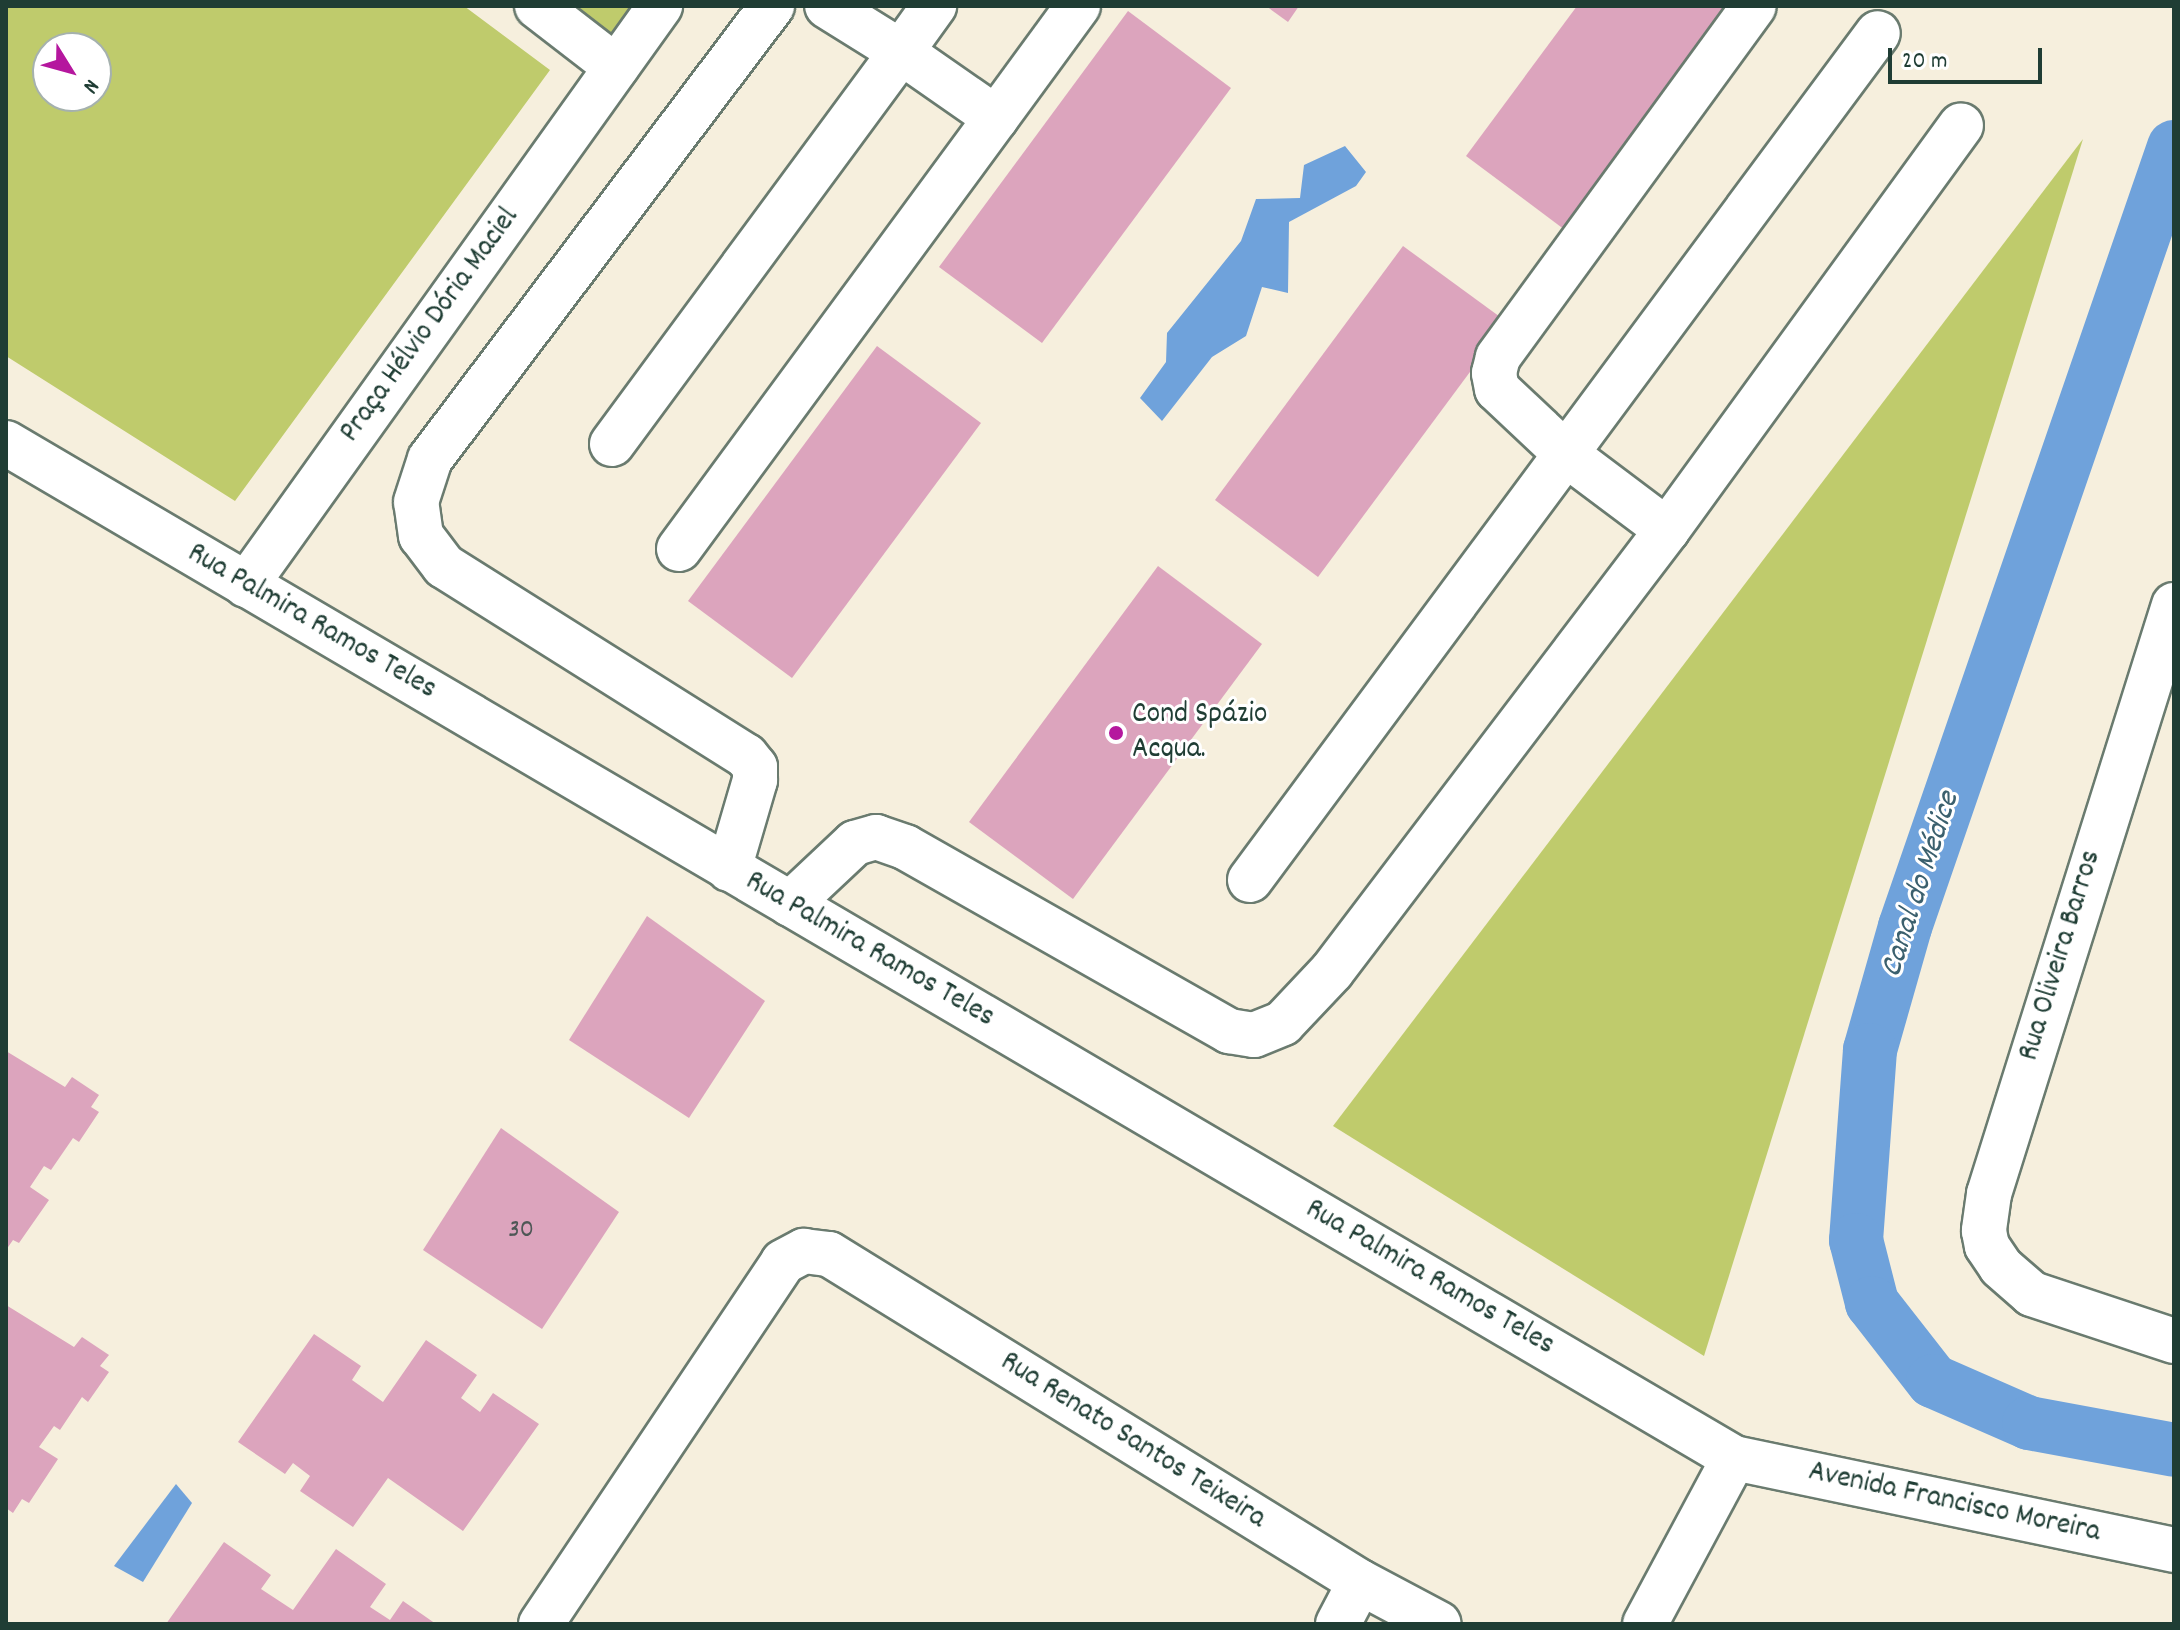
<!DOCTYPE html>
<html>
<head>
<meta charset="utf-8">
<style>
	body { margin:0 }
	#map { position:relative; width:2180px; height:1630px; overflow:hidden; background:#f6efdd; font-family:Dekko,sans-serif }
	div>[style] { position:absolute }
	.green>* { inset:0; background:#bfcb6c }
	.water>* { inset:0; background:#6fa2db }
	.canal>* { height:54px; margin:-27px; padding:0 27px; transform-origin:27px; border-radius:27px; background:#6fa2db }
	.building>* { inset:0; background:#dca4bd }
	.roads { filter:drop-shadow(2px 0 #6a7b6f) drop-shadow(-2px 0 #6a7b6f) drop-shadow(0 2px #6a7b6f) drop-shadow(0 -2px #6a7b6f) }
	.minor>* { height:44px; margin:-22px; padding:0 22px; transform-origin:22px; border-radius:22px; background:#fff }
	.dots>* { width:22px; height:22px; translate:-50% -50%; box-sizing:border-box; border:4px solid #fff; border-radius:50% }
	span { translate:-50% -50%; white-space:nowrap; text-align:center; line-height:1.15; -webkit-text-stroke:6px #fff; paint-order:stroke }
	.number-label { font-size:26px; color:#4e5756 }
	.number-label span { -webkit-text-stroke-width:0 }
	.street-label { font-size:30px; color:#1f3d34 }
	.poi-label { font-size:30px; color:#1f3d34 }
	.left { translate:0 -50%; text-align:left }
	.water-label { font-size:32px; color:#3b606e; font-style:italic }
	.frame { position:absolute; inset:0; border:8px solid #1f3d34; pointer-events:none }
	.north { position:absolute; left:32px; top:32px; width:80px; height:80px; box-sizing:border-box; background:#fff; border:2px solid #a5b1ae; border-radius:50%; rotate:127deg; font-size:22px; font-weight:700; line-height:32px; text-align:center; color:#1f3d34 }
	.north::after { content:''; display:block; margin:auto; width:28px; height:36px; background:#b5179e; clip-path:polygon(50% 0,100% 100%,50% 72%,0 100%) }
	.scale { position:absolute; left:1888px; top:48px; width:154px; height:36px; box-sizing:border-box; border:4px solid #1f3d34; border-top:0; padding-left:10px; font-size:24px; line-height:28px; white-space:nowrap; color:#1f3d34; -webkit-text-stroke:6px #fff; paint-order:stroke }
</style>
</head>
<body>
<div id="map">
	<div class="green">
		<div style="clip-path:polygon(evenodd,6px 6px,464px 6px,550px 70px,235px 501px,6px 356px,6px 6px,48px 48px,96px 48px,96px 96px,48px 96px,48px 48px)"></div>
		<div style="clip-path:polygon(549px 6px,644px 6px,610px 53px)"></div>
		<div style="clip-path:polygon(2083px 139px,1704px 1356px,1333px 1126px)"></div>
	</div>
	<div class="water">
		<div style="clip-path:polygon(1345px 146px,1366px 172px,1356px 186px,1289px 222px,1288px 293px,1262px 287px,1246px 336px,1212px 357px,1162px 421px,1140px 398px,1166px 362px,1167px 333px,1241px 241px,1256px 199px,1300px 198px,1304px 165px)"></div>
		<div style="clip-path:polygon(176px 1484px,192px 1503px,143px 1582px,114px 1566px)"></div>
	</div>
	<div class="canal">
		<div style="left:2174px;top:147px;width:825px;rotate:109.03deg"></div>
		<div style="left:1905px;top:927px;width:128px;rotate:105.9deg"></div>
		<div style="left:1870px;top:1050px;width:191px;rotate:94.2deg"></div>
		<div style="left:1856px;top:1240px;width:65px;rotate:75.7deg"></div>
		<div style="left:1872px;top:1303px;width:99px;rotate:52deg"></div>
		<div style="left:1933px;top:1381px;width:105px;rotate:23.6deg"></div>
		<div style="left:2029px;top:1423px;width:147px;rotate:10.5deg"></div>
	</div>
	<div class="building">
		<div style="clip-path:polygon(1266px 6px,1299px 6px,1288px 22px)"></div>
		<div style="clip-path:polygon(1577px 6px,1738px 6px,1569px 233px,1466px 156px)"></div>
		<div style="clip-path:polygon(1128px 11px,1231px 88px,1042px 343px,939px 267px)"></div>
		<div style="clip-path:polygon(1403px 246px,1507px 322px,1318px 577px,1215px 500px)"></div>
		<div style="clip-path:polygon(877px 346px,981px 423px,792px 678px,688px 601px)"></div>
		<div style="clip-path:polygon(1158px 566px,1262px 644px,1073px 899px,969px 822px)"></div>
		<div style="clip-path:polygon(647px 916px,765px 1001px,689px 1118px,569px 1040px)"></div>
		<div style="clip-path:polygon(6px 1051px,65px 1087px,72px 1077px,99px 1095px,91px 1107px,99px 1112px,79px 1142px,73px 1138px,51px 1170px,44px 1166px,30px 1187px,49px 1200px,19px 1243px,13px 1240px,6px 1250px)"></div>
		<div style="clip-path:polygon(501px 1128px,619px 1212px,542px 1329px,423px 1250px)"></div>
		<div style="clip-path:polygon(6px 1305px,74px 1347px,82px 1337px,109px 1355px,100px 1366px,109px 1372px,88px 1402px,82px 1397px,60px 1430px,54px 1426px,39px 1447px,58px 1459px,29px 1503px,22px 1499px,13px 1513px,6px 1508px)"></div>
		<div style="clip-path:polygon(314px 1334px,361px 1366px,352px 1380px,383px 1402px,426px 1340px,477px 1375px,461px 1398px,480px 1412px,493px 1393px,539px 1424px,463px 1531px,388px 1478px,353px 1527px,300px 1491px,310px 1476px,293px 1463px,285px 1474px,238px 1442px)"></div>
		<div style="clip-path:polygon(224px 1542px,271px 1575px,261px 1589px,293px 1610px,336px 1549px,386px 1584px,370px 1607px,390px 1620px,403px 1601px,436px 1624px,166px 1624px)"></div>
	</div>
	<div class="roads">
		<div class="minor">
			<div style="left:537px;top:6px;width:100px;rotate:37.7deg"></div>
			<div style="left:996px;top:118px;width:139px;rotate:-53.8deg"></div>
			<div style="left:6px;top:443px;width:2004px;rotate:30.43deg"></div>
			<div style="left:1734px;top:1458px;width:450px;rotate:11.8deg"></div>
			<div style="left:612px;top:444px;width:487px;rotate:-53.6deg"></div>
			<div style="left:901px;top:52px;width:87px;rotate:-148.1deg"></div>
			<div style="left:1667px;top:530px;width:500px;rotate:-54deg"></div>
			<div style="left:679px;top:549px;width:535px;rotate:-53.67deg"></div>
			<div style="left:996px;top:118px;width:116px;rotate:-145.2deg"></div>
			<div style="left:901px;top:52px;width:57px;rotate:-54.3deg"></div>
			<div style="left:246px;top:585px;width:712px;rotate:-54.43deg"></div>
			<div style="left:2174px;top:605px;width:617px;rotate:107.44deg"></div>
			<div style="left:1989px;top:1194px;width:37px;rotate:98deg"></div>
			<div style="left:1984px;top:1231px;width:15px;rotate:79deg"></div>
			<div style="left:1987px;top:1246px;width:25px;rotate:56deg"></div>
			<div style="left:2001px;top:1267px;width:41px;rotate:41.1deg"></div>
			<div style="left:2032px;top:1294px;width:150px;rotate:18.3deg"></div>
			<div style="left:729px;top:869px;width:93px;rotate:-73.7deg"></div>
			<div style="left:755px;top:780px;width:13px;rotate:-90deg"></div>
			<div style="left:755px;top:767px;width:14px;rotate:-129deg"></div>
			<div style="left:746px;top:756px;width:357px;rotate:-147.8deg"></div>
			<div style="left:444px;top:566px;width:38px;rotate:-127deg"></div>
			<div style="left:421px;top:536px;width:34px;rotate:-98deg"></div>
			<div style="left:416px;top:502px;width:45px;rotate:-72deg"></div>
			<div style="left:430px;top:459px;width:568px;rotate:-52.95deg"></div>
			<div style="left:1250px;top:880px;width:1054px;rotate:-53.45deg"></div>
			<div style="left:790px;top:904px;width:89px;rotate:-43.2deg"></div>
			<div style="left:855px;top:843px;width:22px;rotate:-16deg"></div>
			<div style="left:876px;top:837px;width:31px;rotate:19deg"></div>
			<div style="left:905px;top:847px;width:373px;rotate:29.6deg"></div>
			<div style="left:1229px;top:1031px;width:25px;rotate:9deg"></div>
			<div style="left:1254px;top:1035px;width:31px;rotate:-22deg"></div>
			<div style="left:1283px;top:1023px;width:71px;rotate:-46.7deg"></div>
			<div style="left:1332px;top:971px;width:554px;rotate:-52.78deg"></div>
			<div style="left:1667px;top:530px;width:125px;rotate:-143.1deg"></div>
			<div style="left:1567px;top:455px;width:96px;rotate:-136.7deg"></div>
			<div style="left:1497px;top:389px;width:16px;rotate:-101deg"></div>
			<div style="left:1494px;top:373px;width:16px;rotate:-76deg"></div>
			<div style="left:1498px;top:357px;width:434px;rotate:-53.9deg"></div>
			<div style="left:541px;top:1624px;width:435px;rotate:-56.2deg"></div>
			<div style="left:783px;top:1262px;width:24px;rotate:-28deg"></div>
			<div style="left:804px;top:1251px;width:25px;rotate:7deg"></div>
			<div style="left:829px;top:1254px;width:624px;rotate:31.7deg"></div>
			<div style="left:1360px;top:1582px;width:89px;rotate:28deg"></div>
			<div style="left:1338px;top:1624px;width:47px;rotate:-62.4deg"></div>
			<div style="left:1645px;top:1624px;width:188px;rotate:-61.8deg"></div>
		</div>
	</div>
	<div class="dots">
		<div style="left:1116px;top:733px;background:#b5179e"></div>
	</div>
	<div class="number-label">
		<span style="left:521px;top:1231px">30</span>
	</div>
	<div class="street-label">
		<span style="left:431px;top:326px;rotate:-54deg">Praça Hélvio Dória Maciel</span>
		<span style="left:311px;top:623px;rotate:30deg">Rua Palmira Ramos Teles</span>
		<span style="left:869px;top:951px;rotate:30deg">Rua Palmira Ramos Teles</span>
		<span style="left:2062px;top:956px;rotate:-73deg">Rua Oliveira Barros</span>
		<span style="left:1429px;top:1279px;rotate:30deg">Rua Palmira Ramos Teles</span>
		<span style="left:1132px;top:1442px;rotate:32deg">Rua Renato Santos Teixeira</span>
		<span style="left:1954px;top:1504px;rotate:12deg">Avenida Francisco Moreira</span>
	</div>
	<div class="poi-label">
		<span class="left" style="left:1132px;top:733px">Cond Spázio<br>Acqua.</span>
	</div>
	<div class="water-label">
		<span style="left:1922px;top:885px;rotate:-72deg">Canal do Médice</span>
	</div>
	<div class="frame"></div>
	<div class="north">N</div>
	<div class="scale">20 m</div>
</div>
</body>
</html>
